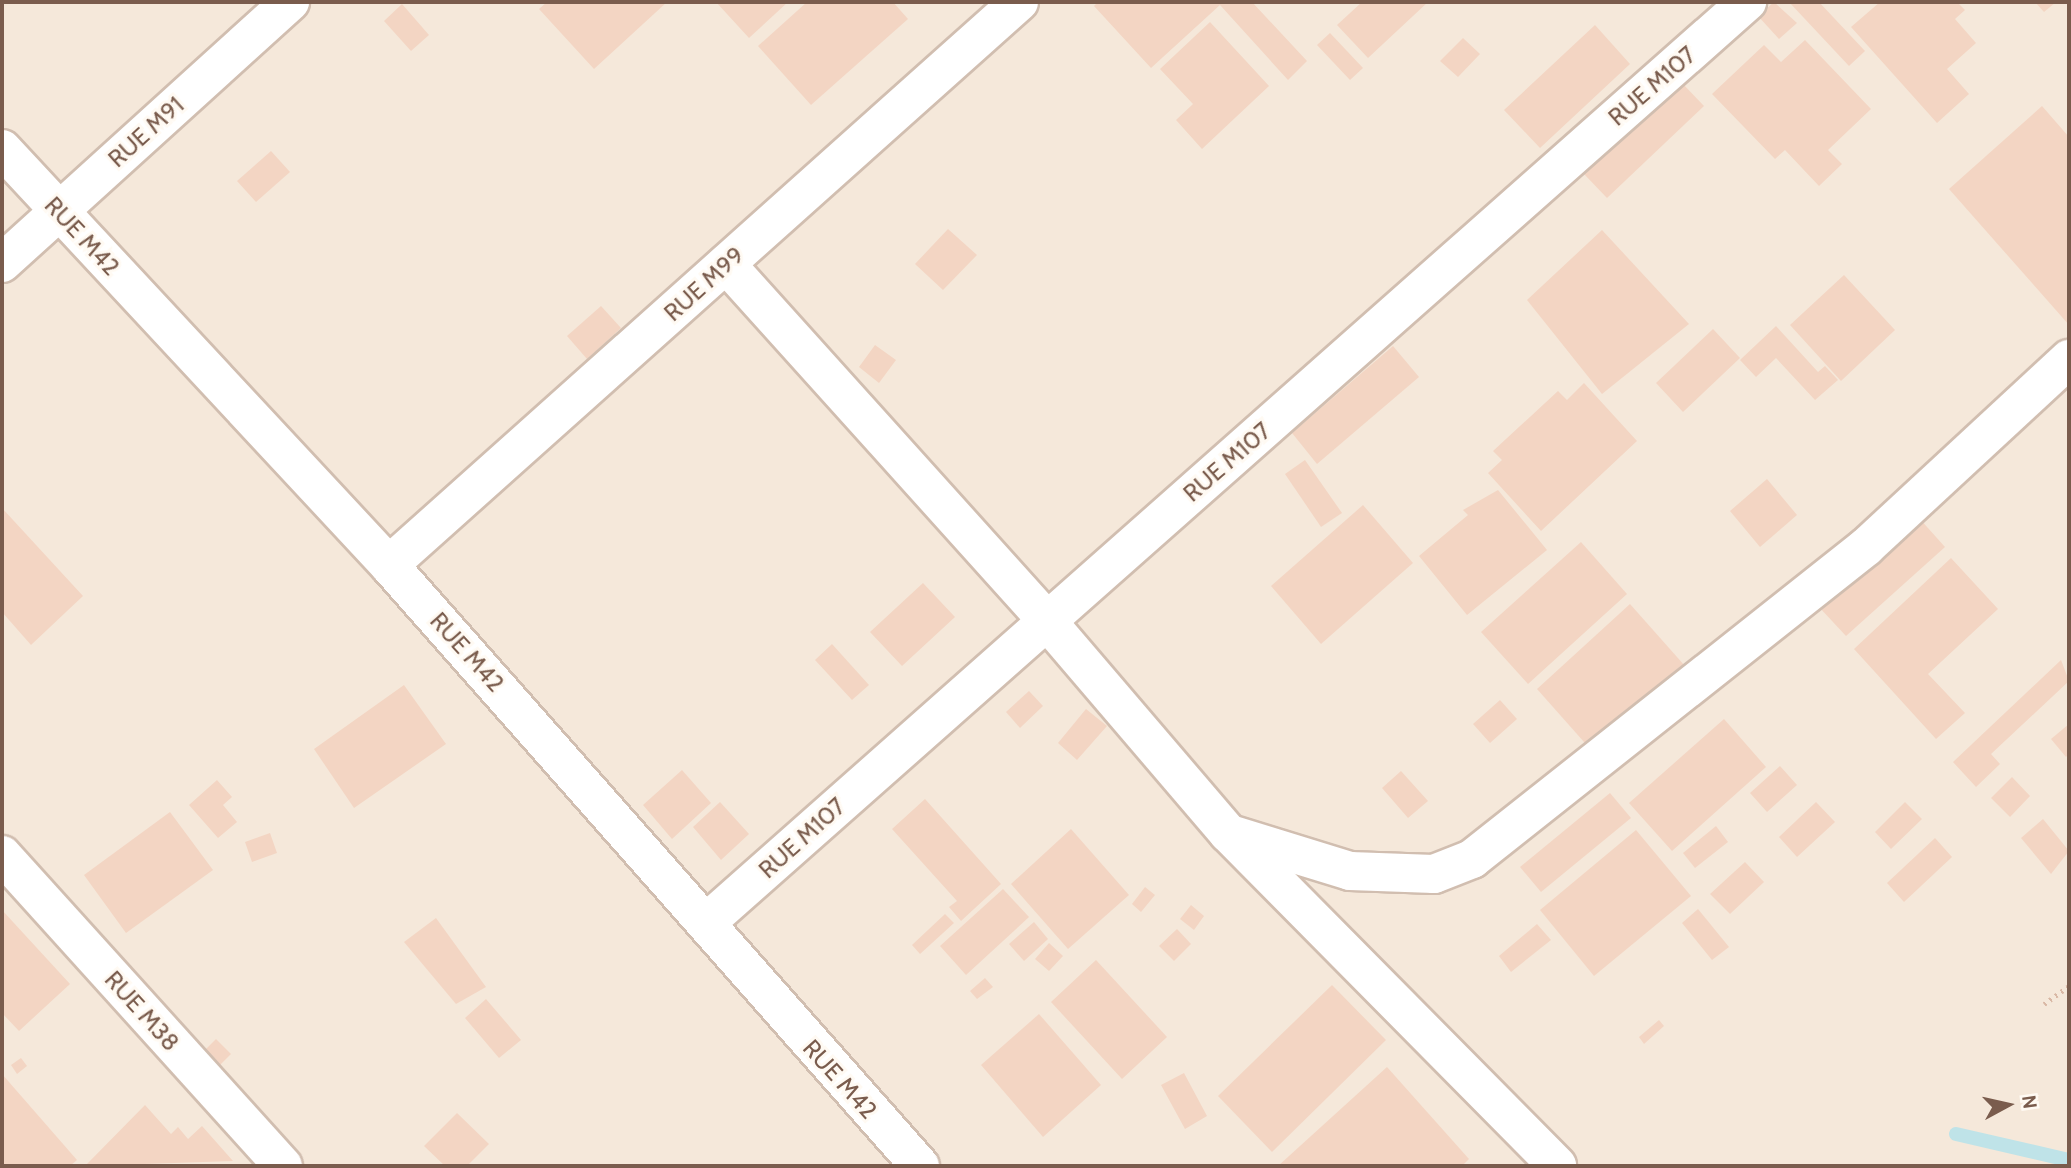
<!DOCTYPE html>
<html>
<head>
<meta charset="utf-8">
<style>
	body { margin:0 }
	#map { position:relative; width:2071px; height:1168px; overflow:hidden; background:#fdf6ec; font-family:Cabin,sans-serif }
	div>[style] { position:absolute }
	.residential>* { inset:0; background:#f5e8da }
	.stream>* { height:14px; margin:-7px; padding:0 7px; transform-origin:7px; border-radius:7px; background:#bfe3e8 }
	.building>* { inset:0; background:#f3d5c3 }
	.path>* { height:4.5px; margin-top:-2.25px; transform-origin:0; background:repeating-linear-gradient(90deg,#d9b8a5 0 2px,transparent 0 7px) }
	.roads { filter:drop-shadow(2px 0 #d1beb0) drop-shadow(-2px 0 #d1beb0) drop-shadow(0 2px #d1beb0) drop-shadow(0 -2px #d1beb0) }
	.street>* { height:38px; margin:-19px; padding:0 19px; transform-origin:19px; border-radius:19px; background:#fff }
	span { translate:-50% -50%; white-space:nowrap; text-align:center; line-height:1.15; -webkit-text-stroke:6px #fffaf3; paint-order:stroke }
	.street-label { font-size:24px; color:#7a5c4d }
	.frame { position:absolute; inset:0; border:4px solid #7a5c4d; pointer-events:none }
	.north { position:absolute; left:1973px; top:1070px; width:70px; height:70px; -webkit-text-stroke:5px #fffaf3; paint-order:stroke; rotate:82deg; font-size:19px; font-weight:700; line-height:28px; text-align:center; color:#7a5c4d }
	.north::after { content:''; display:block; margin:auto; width:24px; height:32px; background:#7a5c4d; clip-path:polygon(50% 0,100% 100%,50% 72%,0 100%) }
</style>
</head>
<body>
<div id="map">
	<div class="residential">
		<div style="clip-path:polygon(2px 2px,2069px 2px,2069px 1166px,2px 1166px)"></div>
	</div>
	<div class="stream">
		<div style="left:1956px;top:1134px;width:116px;rotate:13deg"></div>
	</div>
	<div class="building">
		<div style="clip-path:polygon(547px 2px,667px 2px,594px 69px,539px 9px)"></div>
		<div style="clip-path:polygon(716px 2px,788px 2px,749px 38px)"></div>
		<div style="clip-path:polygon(807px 2px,893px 2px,908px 19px,811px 105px,758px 46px)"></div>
		<div style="clip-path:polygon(1098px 2px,1252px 2px,1307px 61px,1288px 80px,1220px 5px,1151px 68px,1094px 6px)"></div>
		<div style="clip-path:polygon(1362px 2px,1428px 2px,1368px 58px,1337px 25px)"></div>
		<div style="clip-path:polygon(1774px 2px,1797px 23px,1779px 39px,1758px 16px)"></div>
		<div style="clip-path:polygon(1789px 2px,1819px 2px,1865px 51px,1849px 66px)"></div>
		<div style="clip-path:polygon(1880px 2px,1957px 2px,1965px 10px,1955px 19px,1976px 43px,1947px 69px,1969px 94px,1937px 123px,1851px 27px)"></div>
		<div style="clip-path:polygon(2035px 2px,2056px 2px,2044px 12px)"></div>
		<div style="clip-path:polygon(402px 4px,429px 35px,411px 51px,384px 21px)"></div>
		<div style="clip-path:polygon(1210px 22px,1269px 86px,1202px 149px,1176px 120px,1193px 104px,1160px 69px)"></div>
		<div style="clip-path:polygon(1595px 25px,1630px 64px,1540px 148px,1504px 110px)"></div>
		<div style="clip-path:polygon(1330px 33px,1363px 68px,1350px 80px,1317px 45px)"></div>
		<div style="clip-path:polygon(1463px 38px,1480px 54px,1458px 77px,1440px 61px)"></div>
		<div style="clip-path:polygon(1805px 40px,1871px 109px,1828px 150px,1842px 164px,1819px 186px,1785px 150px,1775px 159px,1712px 94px,1764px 45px,1781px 62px)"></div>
		<div style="clip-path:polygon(1681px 82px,1704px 106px,1607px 198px,1584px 174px)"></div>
		<div style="clip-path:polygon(2042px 106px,2069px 137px,2069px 325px,1949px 189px)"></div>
		<div style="clip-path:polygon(271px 151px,290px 172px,256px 202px,237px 181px)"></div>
		<div style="clip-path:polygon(948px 229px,977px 255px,943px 290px,915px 264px)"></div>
		<div style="clip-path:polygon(1602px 230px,1689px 324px,1602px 394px,1527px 300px)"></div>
		<div style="clip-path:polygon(1844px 275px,1895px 330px,1841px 381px,1790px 325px)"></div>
		<div style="clip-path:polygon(601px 306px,621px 328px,587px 359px,567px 336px)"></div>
		<div style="clip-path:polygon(1776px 326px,1818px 372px,1825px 366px,1838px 380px,1815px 400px,1776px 358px,1756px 377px,1740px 360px)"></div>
		<div style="clip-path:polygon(1713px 329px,1740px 358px,1683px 412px,1656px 383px)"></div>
		<div style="clip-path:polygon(875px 345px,896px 360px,879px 383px,859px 367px)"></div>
		<div style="clip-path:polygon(1393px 346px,1419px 377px,1317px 464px,1292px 433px)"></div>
		<div style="clip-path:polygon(1584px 383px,1637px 441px,1541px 531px,1488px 473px,1502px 460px,1493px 451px,1558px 391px,1567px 400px)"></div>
		<div style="clip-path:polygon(1305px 460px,1342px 513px,1321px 527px,1285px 474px)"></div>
		<div style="clip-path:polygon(1767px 479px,1797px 515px,1760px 547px,1730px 511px)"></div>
		<div style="clip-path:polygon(1498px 490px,1547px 550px,1467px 615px,1419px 556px,1468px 515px,1463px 510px)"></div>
		<div style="clip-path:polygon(1363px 505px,1413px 563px,1321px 644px,1271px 586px)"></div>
		<div style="clip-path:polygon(2px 508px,83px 596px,31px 645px,2px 612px)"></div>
		<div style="clip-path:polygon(1919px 518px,1945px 547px,1846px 636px,1819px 607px)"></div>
		<div style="clip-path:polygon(1581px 542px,1627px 594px,1528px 684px,1481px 632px)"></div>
		<div style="clip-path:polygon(1951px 558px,1998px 609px,1928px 674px,1965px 713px,1936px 739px,1854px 649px)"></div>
		<div style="clip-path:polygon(923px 583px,955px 617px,902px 666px,870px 632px)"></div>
		<div style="clip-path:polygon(1630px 604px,1685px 666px,1592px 751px,1537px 689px)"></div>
		<div style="clip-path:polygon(832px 644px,869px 685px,852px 700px,815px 660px)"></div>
		<div style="clip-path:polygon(2061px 660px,2069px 681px,1991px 754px,2000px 764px,1976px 787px,1953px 762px)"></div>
		<div style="clip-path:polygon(404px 685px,446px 744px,354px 808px,314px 749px)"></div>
		<div style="clip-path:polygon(1029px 691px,1043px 706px,1020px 728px,1006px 712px)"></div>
		<div style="clip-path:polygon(1500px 700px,1517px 719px,1490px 743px,1473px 724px)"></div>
		<div style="clip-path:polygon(1086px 709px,1107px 726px,1077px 760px,1058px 743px)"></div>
		<div style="clip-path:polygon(1724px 719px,1766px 767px,1672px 851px,1629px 803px)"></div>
		<div style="clip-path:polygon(2069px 724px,2069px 754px,2066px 757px,2051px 739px)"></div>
		<div style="clip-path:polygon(1780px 766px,1797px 785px,1767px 812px,1750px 793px)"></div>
		<div style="clip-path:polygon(682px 770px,711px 803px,672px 839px,643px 805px)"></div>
		<div style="clip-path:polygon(1401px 771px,1428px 801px,1408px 818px,1382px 788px)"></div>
		<div style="clip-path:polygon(2012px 777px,2030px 796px,2010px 817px,1991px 798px)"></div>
		<div style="clip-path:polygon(217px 780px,232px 797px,223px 805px,237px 822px,218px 838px,189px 805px)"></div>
		<div style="clip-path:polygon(1610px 793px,1631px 818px,1541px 892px,1520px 867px)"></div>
		<div style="clip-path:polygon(925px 799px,1001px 884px,961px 921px,949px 907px,957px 901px,892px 829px)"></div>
		<div style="clip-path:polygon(720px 802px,749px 834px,721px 860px,693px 827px)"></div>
		<div style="clip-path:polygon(1816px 802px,1835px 822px,1797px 857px,1779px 837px)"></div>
		<div style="clip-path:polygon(1905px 802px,1922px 819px,1891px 849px,1875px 832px)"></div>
		<div style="clip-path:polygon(170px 812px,213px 870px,126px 933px,84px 875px)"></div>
		<div style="clip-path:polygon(2043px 819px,2069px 851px,2051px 874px,2021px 838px)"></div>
		<div style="clip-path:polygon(1716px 826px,1728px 842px,1695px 868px,1683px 853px)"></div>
		<div style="clip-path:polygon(1071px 829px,1129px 895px,1068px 949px,1011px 884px)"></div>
		<div style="clip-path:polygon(1636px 830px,1691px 896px,1594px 976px,1540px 910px)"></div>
		<div style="clip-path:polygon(270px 833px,277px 853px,252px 862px,245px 842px)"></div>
		<div style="clip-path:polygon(1935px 838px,1952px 857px,1904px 902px,1887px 883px)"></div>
		<div style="clip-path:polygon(1745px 862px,1764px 882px,1730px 914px,1710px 894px)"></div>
		<div style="clip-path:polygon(1145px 887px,1155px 895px,1141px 912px,1132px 904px)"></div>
		<div style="clip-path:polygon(1003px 889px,1029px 917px,966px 975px,940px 946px)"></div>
		<div style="clip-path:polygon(1191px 905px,1204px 916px,1194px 930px,1180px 919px)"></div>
		<div style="clip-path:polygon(1698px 909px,1729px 947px,1712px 960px,1682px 923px)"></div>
		<div style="clip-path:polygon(2px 910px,70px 984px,19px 1031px,2px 1013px)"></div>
		<div style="clip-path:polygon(945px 914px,954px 923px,920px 954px,912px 945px)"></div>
		<div style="clip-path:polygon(436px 918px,486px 987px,456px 1004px,404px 942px)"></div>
		<div style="clip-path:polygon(1034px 922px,1048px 939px,1024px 961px,1009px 944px)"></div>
		<div style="clip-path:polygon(1537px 924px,1551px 940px,1511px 972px,1499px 956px)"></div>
		<div style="clip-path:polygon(1177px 929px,1191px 944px,1174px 961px,1159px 946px)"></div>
		<div style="clip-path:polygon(1049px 943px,1063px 956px,1049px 971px,1035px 959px)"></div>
		<div style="clip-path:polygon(1096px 960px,1167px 1037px,1122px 1079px,1051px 1002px)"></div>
		<div style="clip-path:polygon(985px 978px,993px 987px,977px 999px,970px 991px)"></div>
		<div style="clip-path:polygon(1332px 985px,1386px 1040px,1272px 1152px,1218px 1096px)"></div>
		<div style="clip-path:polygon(486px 999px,521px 1040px,499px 1058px,465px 1018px)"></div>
		<div style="clip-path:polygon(1039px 1014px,1101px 1085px,1043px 1137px,981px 1065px)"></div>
		<div style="clip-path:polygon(1659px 1020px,1664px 1026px,1644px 1044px,1639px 1037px)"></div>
		<div style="clip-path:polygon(216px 1039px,231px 1054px,216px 1069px,201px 1054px)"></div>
		<div style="clip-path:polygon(21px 1058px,27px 1066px,17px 1074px,11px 1065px)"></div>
		<div style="clip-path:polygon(1387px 1067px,1469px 1159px,1462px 1166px,1278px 1166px)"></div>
		<div style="clip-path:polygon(1184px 1073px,1207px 1116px,1185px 1129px,1161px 1085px)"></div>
		<div style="clip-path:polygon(2px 1074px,77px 1160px,70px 1166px,2px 1166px)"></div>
		<div style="clip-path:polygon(145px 1105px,171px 1134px,178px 1127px,188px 1139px,202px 1126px,233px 1161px,85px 1166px)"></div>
		<div style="clip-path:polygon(457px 1113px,489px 1144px,467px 1166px,445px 1166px,424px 1146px)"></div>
	</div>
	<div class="path">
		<div style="left:2044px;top:1004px;width:31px;rotate:-36deg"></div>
	</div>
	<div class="roads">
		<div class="street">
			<div style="left:2px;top:149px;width:568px;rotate:47.07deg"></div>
			<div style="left:389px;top:565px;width:802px;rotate:48.54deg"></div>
			<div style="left:2px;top:263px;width:389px;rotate:-42.2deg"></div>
			<div style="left:726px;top:264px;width:480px;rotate:48deg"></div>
			<div style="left:1047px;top:621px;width:279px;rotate:49.5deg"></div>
			<div style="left:1228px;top:833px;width:468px;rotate:45.3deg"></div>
			<div style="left:389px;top:565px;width:845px;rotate:-41.79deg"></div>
			<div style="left:1233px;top:835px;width:122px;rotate:17.1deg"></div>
			<div style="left:1350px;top:871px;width:84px;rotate:2deg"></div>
			<div style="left:1434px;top:874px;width:41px;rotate:-21.5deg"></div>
			<div style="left:1472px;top:859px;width:503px;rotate:-38.37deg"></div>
			<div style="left:1866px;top:547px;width:277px;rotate:-42.8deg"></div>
			<div style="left:2px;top:855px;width:419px;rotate:47.9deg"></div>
			<div style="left:707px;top:922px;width:1389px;rotate:-41.5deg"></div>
		</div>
	</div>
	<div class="street-label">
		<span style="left:1652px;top:86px;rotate:-41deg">RUE M107</span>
		<span style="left:146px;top:132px;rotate:-42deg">RUE M91</span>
		<span style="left:82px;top:236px;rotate:47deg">RUE M42</span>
		<span style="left:704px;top:284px;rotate:-42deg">RUE M99</span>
		<span style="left:1227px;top:462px;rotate:-41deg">RUE M107</span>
		<span style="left:467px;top:652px;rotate:48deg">RUE M42</span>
		<span style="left:802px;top:838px;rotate:-42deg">RUE M107</span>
		<span style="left:142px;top:1011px;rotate:48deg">RUE M38</span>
		<span style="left:840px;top:1079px;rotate:48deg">RUE M42</span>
	</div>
	<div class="frame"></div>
	<div class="north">N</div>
</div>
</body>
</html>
